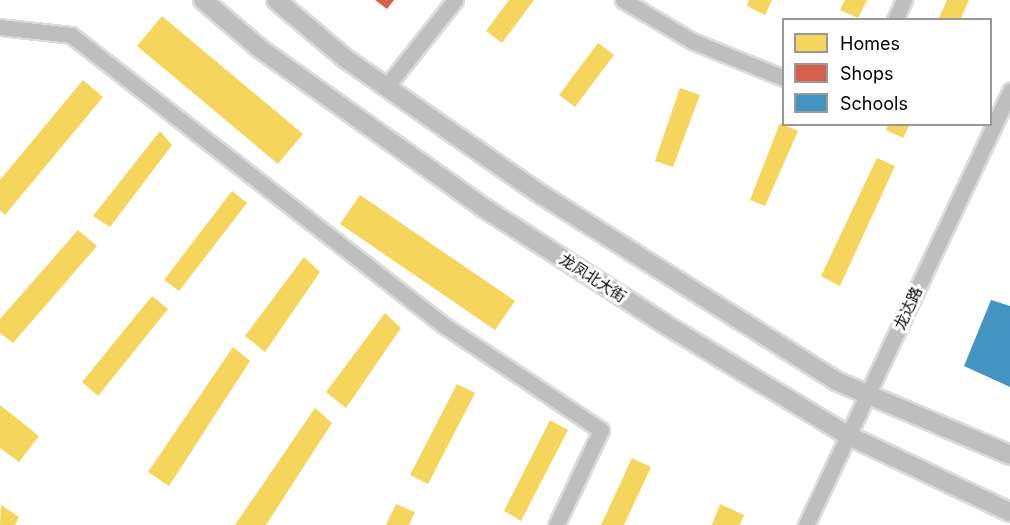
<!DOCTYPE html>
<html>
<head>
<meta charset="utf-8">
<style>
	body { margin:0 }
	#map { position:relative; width:1010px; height:525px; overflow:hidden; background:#fff; font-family:Inter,"Noto Sans SC",sans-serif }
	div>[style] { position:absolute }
	.homes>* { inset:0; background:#f6d55c }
	.shops>* { inset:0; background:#d6604d }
	.schools>* { inset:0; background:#4393c3 }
	.roads { filter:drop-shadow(2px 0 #dbdbdb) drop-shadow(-2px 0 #dbdbdb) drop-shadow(0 2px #dbdbdb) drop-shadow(0 -2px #dbdbdb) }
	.minor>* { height:15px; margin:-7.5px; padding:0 7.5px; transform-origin:7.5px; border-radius:7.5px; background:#bebebe }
	.major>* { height:18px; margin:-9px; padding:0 9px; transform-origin:9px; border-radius:9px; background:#bebebe }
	span { translate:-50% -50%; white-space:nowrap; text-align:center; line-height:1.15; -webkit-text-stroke:6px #fff; paint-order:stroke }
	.street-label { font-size:15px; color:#000 }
	.legend { position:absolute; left:782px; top:18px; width:210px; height:108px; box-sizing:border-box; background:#fff; border:2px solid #999; margin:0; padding:8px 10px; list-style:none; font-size:18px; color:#000 }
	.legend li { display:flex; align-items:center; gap:12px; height:30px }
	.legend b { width:30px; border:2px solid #999 }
</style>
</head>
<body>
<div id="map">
	<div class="homes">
		<div style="clip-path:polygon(509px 0,534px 0,502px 43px,486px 31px)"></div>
		<div style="clip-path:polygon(749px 0,772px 0,765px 15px,747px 6px)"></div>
		<div style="clip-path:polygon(845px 0,867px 0,858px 18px,840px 10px)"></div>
		<div style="clip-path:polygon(947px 0,969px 0,960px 20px,938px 20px)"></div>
		<div style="clip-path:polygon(162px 16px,303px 134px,278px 164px,137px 46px)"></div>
		<div style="clip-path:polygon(598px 43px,614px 55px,575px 107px,559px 95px)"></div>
		<div style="clip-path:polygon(83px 80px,103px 97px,5px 215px,0 210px,0 180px)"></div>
		<div style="clip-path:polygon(680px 88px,700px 95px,673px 167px,655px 161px)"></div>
		<div style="clip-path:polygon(780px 123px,798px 131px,765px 206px,750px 200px)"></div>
		<div style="clip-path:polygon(888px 124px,910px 124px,903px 138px,886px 130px)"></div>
		<div style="clip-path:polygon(160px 131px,172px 145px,110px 227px,93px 216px)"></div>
		<div style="clip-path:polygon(877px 158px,895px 166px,840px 286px,821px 276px)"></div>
		<div style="clip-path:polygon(232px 191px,247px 203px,179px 291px,164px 280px)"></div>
		<div style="clip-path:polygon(360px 195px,515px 301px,495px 330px,340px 224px)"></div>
		<div style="clip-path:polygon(78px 230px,97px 246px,13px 343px,0 333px,0 319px)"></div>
		<div style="clip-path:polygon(304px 257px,320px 272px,265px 352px,245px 336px)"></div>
		<div style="clip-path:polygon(152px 296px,168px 309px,98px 396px,82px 382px)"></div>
		<div style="clip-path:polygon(385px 313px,401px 328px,346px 408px,326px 392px)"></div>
		<div style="clip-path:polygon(233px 347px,250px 361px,169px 486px,148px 472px)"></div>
		<div style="clip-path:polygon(457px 384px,475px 393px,428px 484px,410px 475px)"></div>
		<div style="clip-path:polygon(0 405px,39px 436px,19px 462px,0 448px)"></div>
		<div style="clip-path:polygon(315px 408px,332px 423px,266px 525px,235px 525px)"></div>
		<div style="clip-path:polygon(550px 420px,568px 430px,521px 521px,504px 511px)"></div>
		<div style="clip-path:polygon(632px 458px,651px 467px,624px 525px,601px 525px)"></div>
		<div style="clip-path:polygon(396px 504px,415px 512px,409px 525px,386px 525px)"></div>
		<div style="clip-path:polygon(720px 504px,744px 515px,740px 525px,712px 525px)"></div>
		<div style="clip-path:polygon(1px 505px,19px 517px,15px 525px,0 525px)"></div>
	</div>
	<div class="shops">
		<div style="clip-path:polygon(375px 0,394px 0,387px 9px)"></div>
	</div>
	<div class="schools">
		<div style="clip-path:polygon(991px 300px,1010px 306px,1010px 387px,964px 366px)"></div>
	</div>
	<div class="roads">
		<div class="minor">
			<div style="left:623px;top:0;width:80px;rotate:30.7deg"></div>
			<div style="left:692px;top:41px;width:99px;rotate:21.9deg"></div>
			<div style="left:895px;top:20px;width:22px;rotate:-66deg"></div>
			<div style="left:0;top:27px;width:71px;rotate:6.4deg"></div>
			<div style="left:71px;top:35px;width:470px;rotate:37.9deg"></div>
			<div style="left:442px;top:324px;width:191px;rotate:33.7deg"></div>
			<div style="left:601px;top:430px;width:105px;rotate:115.3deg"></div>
			<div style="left:386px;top:87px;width:111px;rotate:-51.6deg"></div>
			<div style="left:806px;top:525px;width:480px;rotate:-64.8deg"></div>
		</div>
		<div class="major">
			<div style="left:203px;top:0;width:74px;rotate:40.6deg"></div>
			<div style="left:259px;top:48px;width:276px;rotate:35.4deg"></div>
			<div style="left:484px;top:208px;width:213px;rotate:32.7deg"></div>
			<div style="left:663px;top:323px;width:215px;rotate:31.3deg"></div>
			<div style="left:847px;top:435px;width:180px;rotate:25.3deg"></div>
			<div style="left:276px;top:0;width:92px;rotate:40.1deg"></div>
			<div style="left:346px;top:59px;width:239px;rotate:34.8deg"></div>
			<div style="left:542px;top:195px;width:348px;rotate:32.3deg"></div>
			<div style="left:836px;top:381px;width:189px;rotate:23deg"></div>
		</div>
	</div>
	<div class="street-label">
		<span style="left:593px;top:278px;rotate:33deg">龙凤北大街</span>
		<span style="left:908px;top:308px;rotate:-65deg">龙达路</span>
	</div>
	<ul class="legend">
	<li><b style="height:16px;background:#f6d55c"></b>Homes</li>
	<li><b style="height:16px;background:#d6604d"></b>Shops</li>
	<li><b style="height:16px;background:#4393c3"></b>Schools</li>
	</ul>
</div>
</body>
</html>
